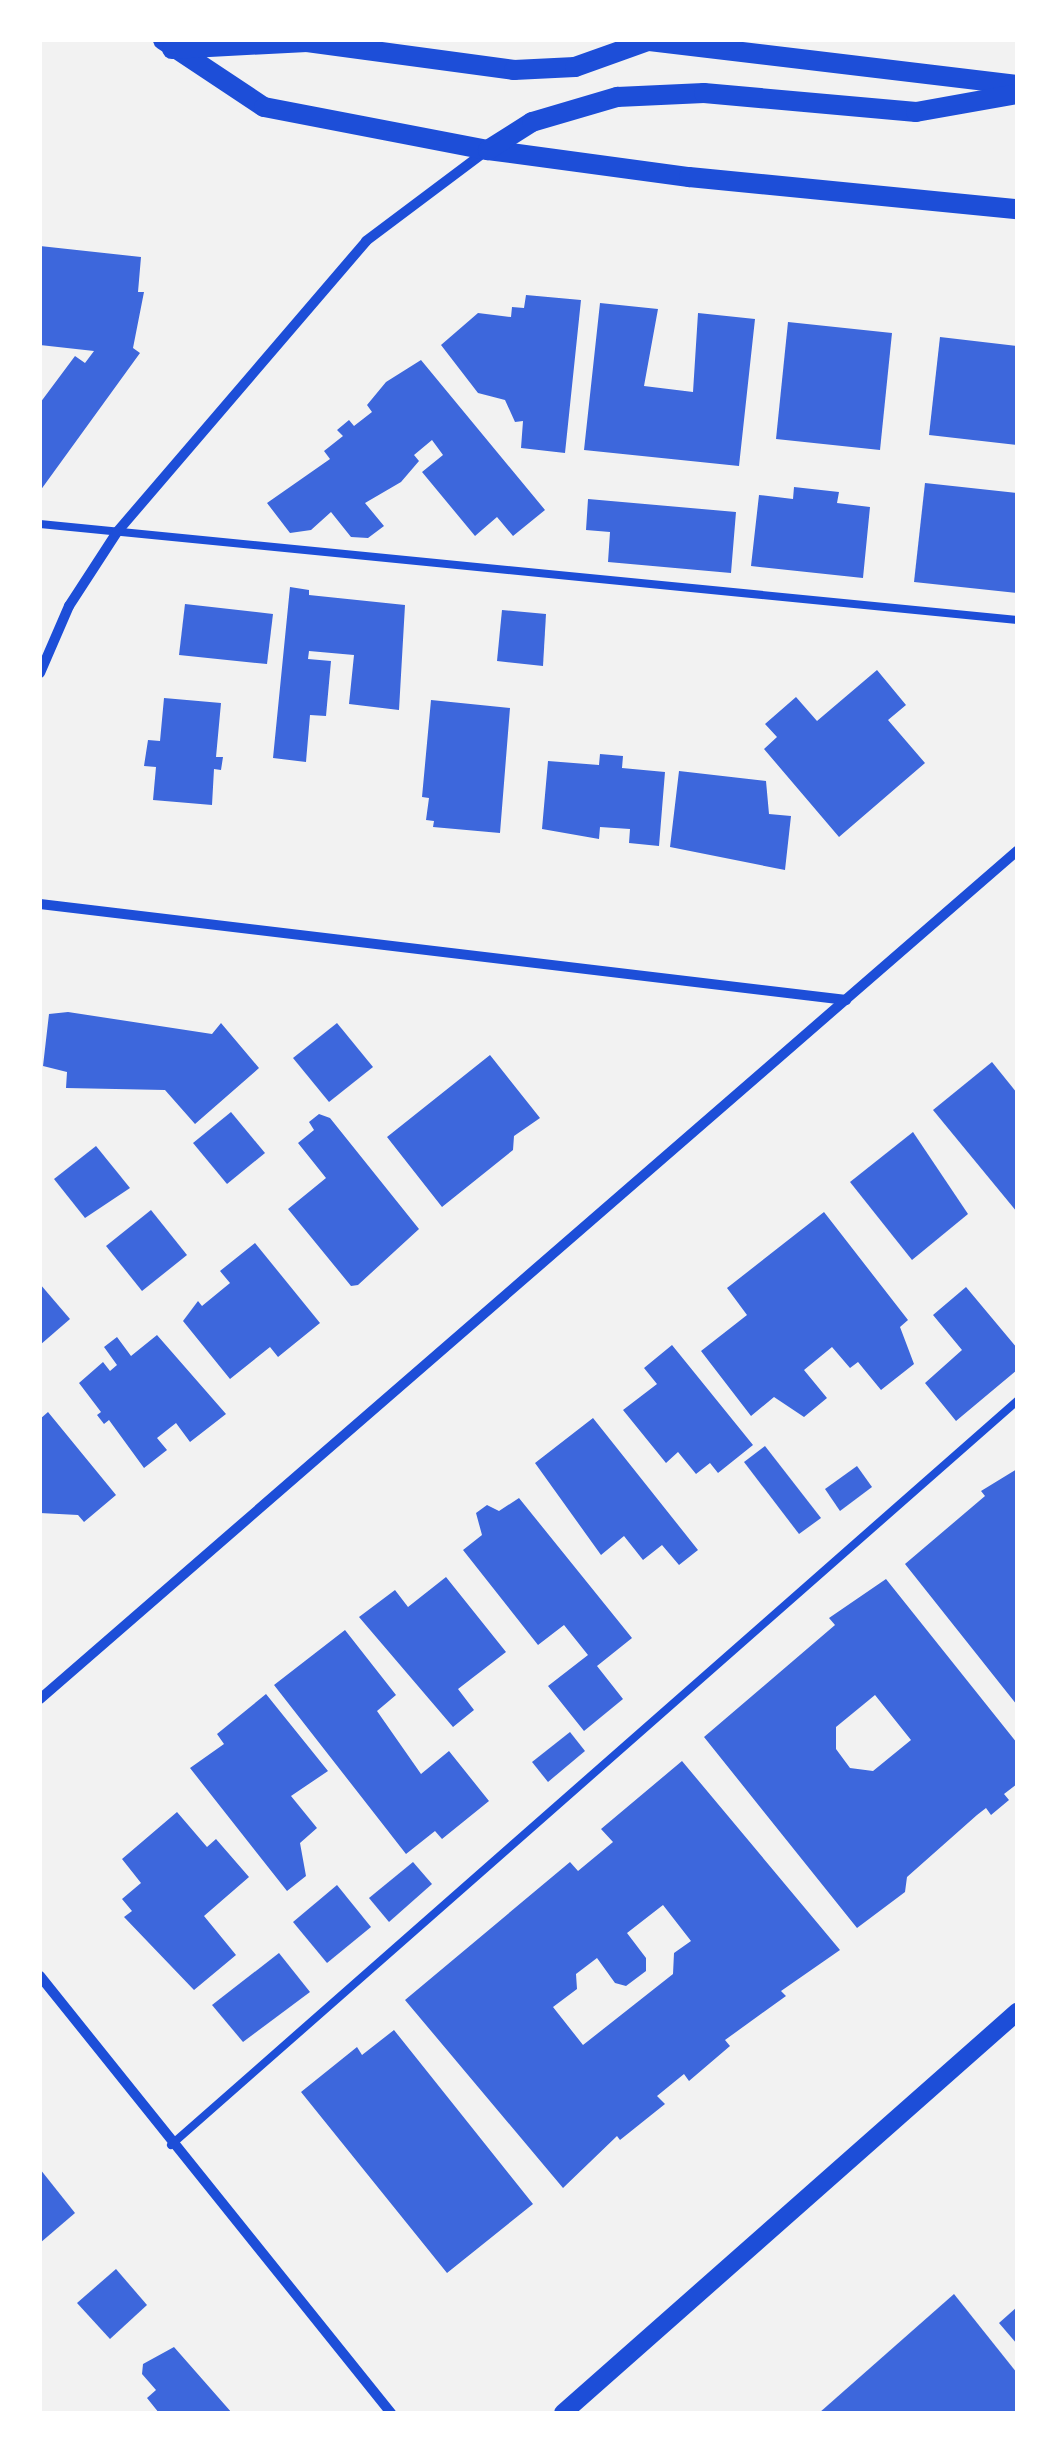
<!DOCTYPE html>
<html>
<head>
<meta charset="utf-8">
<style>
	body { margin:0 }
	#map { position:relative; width:1057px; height:2453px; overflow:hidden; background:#f2f2f2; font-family:"Roboto Condensed",sans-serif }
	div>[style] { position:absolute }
	.building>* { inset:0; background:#3d67dc }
	.service>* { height:8px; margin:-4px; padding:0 4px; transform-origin:4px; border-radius:4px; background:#1d4ed8 }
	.minor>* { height:10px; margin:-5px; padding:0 5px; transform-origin:5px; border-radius:5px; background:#1d4ed8 }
	.tertiary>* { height:18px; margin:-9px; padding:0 9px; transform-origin:9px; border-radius:9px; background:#1d4ed8 }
	.secondary>* { height:20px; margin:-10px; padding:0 10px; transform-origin:10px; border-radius:10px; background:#1d4ed8 }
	span { translate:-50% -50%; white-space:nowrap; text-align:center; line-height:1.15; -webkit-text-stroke:10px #fff; paint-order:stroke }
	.frame { position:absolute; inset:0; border:42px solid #fff; pointer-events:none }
</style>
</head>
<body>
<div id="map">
	<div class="building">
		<div style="clip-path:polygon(40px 246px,141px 257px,138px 292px,144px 292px,133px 348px,140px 353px,40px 491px,40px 403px,75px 356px,85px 363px,94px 351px,40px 345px)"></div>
		<div style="clip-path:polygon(526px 295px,581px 300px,565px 453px,521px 448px,523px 421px,515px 422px,505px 400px,478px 393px,441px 345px,478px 313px,511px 317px,512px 307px,524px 308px)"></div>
		<div style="clip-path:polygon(600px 303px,658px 309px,644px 386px,693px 392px,698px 313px,755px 319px,739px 466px,584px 450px)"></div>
		<div style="clip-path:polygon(788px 322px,892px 333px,880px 450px,776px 439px)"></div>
		<div style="clip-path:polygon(940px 337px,1017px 346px,1017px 445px,929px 435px)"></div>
		<div style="clip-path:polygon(421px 360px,545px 510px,513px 536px,497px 517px,475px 536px,422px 472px,443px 455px,432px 440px,414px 455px,419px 461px,401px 482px,365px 503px,384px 526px,368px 538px,351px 537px,331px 512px,311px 530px,290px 533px,267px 503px,330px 459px,324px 451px,343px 436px,337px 430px,349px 420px,354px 426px,372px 412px,367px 405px,386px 382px)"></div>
		<div style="clip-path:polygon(925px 483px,1017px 493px,1017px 593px,914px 582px)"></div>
		<div style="clip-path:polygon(794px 487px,839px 492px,837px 503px,870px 507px,863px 578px,751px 566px,759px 495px,793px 499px)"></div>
		<div style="clip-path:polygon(588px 499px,736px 512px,731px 573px,608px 562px,610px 532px,586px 530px)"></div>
		<div style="clip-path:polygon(290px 587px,309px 590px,309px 595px,405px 605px,399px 710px,349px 704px,354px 655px,309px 651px,308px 659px,331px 661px,326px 716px,310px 715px,306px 762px,273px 758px)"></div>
		<div style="clip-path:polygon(185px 604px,273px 614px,267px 664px,179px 655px)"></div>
		<div style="clip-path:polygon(502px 610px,546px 614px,543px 666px,497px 661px)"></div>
		<div style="clip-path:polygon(877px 670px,906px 705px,888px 720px,925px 763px,839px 837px,764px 749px,777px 737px,765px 724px,796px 697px,817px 721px)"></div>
		<div style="clip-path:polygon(164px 698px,221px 703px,216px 757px,223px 757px,221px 770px,214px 769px,212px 805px,153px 800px,156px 767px,144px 766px,148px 740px,160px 741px)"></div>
		<div style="clip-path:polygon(431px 700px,510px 708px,500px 833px,433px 827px,434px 821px,426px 820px,429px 798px,422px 797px)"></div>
		<div style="clip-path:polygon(600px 754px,623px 756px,622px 768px,665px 772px,659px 846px,629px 843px,630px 829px,600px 827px,599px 839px,542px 829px,548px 761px,599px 765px)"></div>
		<div style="clip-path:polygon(679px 771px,766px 781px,769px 814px,791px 816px,785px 870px,670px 847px)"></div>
		<div style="clip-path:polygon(68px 1012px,212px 1034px,221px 1023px,259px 1068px,195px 1124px,165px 1090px,66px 1088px,67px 1072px,43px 1066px,49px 1014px)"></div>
		<div style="clip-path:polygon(337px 1023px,373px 1067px,329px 1102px,293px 1058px)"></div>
		<div style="clip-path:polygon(490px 1055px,540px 1118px,514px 1136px,513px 1150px,442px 1207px,387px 1137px)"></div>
		<div style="clip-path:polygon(992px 1062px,1017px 1093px,1017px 1212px,933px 1110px)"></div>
		<div style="clip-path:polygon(231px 1112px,265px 1153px,227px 1184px,193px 1143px)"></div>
		<div style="clip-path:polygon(319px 1114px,330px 1118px,419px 1229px,358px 1285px,351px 1286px,288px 1209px,326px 1178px,298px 1143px,314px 1130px,309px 1122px)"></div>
		<div style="clip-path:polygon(913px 1132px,968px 1214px,912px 1260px,850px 1182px)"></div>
		<div style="clip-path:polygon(96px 1146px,130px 1188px,85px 1218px,54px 1179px)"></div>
		<div style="clip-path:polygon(151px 1210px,187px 1255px,142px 1291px,106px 1246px)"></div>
		<div style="clip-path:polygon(824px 1212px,908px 1320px,900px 1327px,914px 1364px,881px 1390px,858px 1362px,850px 1368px,832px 1347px,804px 1370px,827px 1398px,804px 1417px,774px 1397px,751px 1416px,701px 1351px,747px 1315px,727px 1288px)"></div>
		<div style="clip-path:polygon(255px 1243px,320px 1323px,278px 1357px,270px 1347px,230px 1379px,183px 1321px,198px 1301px,202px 1306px,230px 1283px,220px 1271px)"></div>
		<div style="clip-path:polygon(40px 1284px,70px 1319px,40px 1345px)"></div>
		<div style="clip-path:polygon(966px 1287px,1017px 1348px,1017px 1370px,956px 1421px,925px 1383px,962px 1350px,933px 1315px)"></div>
		<div style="clip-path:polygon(157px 1335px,226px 1414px,190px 1442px,176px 1423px,157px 1438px,167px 1450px,144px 1468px,109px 1420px,104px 1424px,97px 1415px,101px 1412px,79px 1383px,103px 1362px,110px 1371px,117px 1365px,104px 1347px,117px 1337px,131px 1356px)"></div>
		<div style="clip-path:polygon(672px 1345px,753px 1445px,718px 1473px,710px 1463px,696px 1474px,678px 1452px,666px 1463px,623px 1410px,657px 1384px,644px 1368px)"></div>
		<div style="clip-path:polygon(48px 1412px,116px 1495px,84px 1522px,78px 1515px,40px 1513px,40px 1419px)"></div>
		<div style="clip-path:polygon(593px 1418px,698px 1550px,679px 1565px,662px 1545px,643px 1560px,624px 1536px,601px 1555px,535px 1463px)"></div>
		<div style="clip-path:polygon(765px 1446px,821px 1518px,799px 1534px,744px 1462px)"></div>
		<div style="clip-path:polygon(857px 1466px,872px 1487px,840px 1511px,825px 1489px)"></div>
		<div style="clip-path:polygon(1017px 1469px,1017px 1705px,905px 1564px,985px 1496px,981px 1491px)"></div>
		<div style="clip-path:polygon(519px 1498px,632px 1638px,597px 1666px,623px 1699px,584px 1731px,548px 1686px,588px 1655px,564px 1625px,538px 1645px,463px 1550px,482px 1535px,476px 1513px,487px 1505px,499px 1511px)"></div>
		<div style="clip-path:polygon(446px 1577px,506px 1652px,458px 1689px,474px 1710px,453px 1727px,359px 1617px,395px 1590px,408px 1607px)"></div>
		<div style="clip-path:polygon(evenodd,886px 1579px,1017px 1743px,1017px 1784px,1004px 1794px,1009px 1800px,991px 1815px,986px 1808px,977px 1815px,907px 1877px,905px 1892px,857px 1928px,704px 1737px,835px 1625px,829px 1618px,886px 1579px,875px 1695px,911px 1740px,873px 1771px,850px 1768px,836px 1749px,836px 1727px,875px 1695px)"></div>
		<div style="clip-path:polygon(345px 1630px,396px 1695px,377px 1711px,421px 1774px,449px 1751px,489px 1801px,442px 1839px,435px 1831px,406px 1854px,274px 1685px)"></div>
		<div style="clip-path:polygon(266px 1694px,328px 1771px,291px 1796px,317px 1828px,300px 1843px,306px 1876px,287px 1891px,190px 1768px,224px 1744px,217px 1734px)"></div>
		<div style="clip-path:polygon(570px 1732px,585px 1751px,548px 1782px,532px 1762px)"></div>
		<div style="clip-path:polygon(evenodd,682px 1761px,840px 1950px,781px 1991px,786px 1996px,725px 2040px,730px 2046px,689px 2081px,684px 2074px,657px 2096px,665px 2104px,620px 2140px,617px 2136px,563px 2188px,405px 2000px,570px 1862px,578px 1871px,613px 1842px,601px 1829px,682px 1761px,663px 1905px,691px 1941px,674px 1953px,673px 1974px,583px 2045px,553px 2007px,577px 1989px,576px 1974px,597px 1958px,615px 1983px,626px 1986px,646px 1971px,646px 1958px,627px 1933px,663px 1905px)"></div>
		<div style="clip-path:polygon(177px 1812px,207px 1847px,216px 1839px,249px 1877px,204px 1916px,236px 1955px,194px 1990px,124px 1917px,132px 1911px,122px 1899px,141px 1883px,122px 1859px)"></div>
		<div style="clip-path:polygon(413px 1862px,432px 1884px,389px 1922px,369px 1898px)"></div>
		<div style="clip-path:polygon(337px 1885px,371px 1927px,327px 1963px,293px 1922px)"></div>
		<div style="clip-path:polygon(279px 1953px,310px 1992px,243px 2042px,212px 2005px)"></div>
		<div style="clip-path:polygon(394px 2030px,533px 2204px,447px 2273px,301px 2092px,357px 2047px,362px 2055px)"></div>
		<div style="clip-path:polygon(40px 2169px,75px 2213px,40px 2243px)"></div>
		<div style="clip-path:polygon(116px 2269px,147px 2305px,110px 2339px,77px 2303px)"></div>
		<div style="clip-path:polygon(954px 2294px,1017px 2373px,1017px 2413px,819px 2413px)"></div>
		<div style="clip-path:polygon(1017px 2307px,1017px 2344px,999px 2323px)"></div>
		<div style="clip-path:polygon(174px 2347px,232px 2413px,159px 2413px,147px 2398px,156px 2390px,142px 2374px,143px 2364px)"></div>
	</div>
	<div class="service">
		<div style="left:40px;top:524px;width:982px;rotate:5.61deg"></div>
		<div style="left:171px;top:2145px;width:1127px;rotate:-41.33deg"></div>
	</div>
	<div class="minor">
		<div style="left:40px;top:673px;width:73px;rotate:-66.6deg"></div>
		<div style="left:69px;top:606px;width:88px;rotate:-57deg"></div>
		<div style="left:117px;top:532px;width:383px;rotate:-49.4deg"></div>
		<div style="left:366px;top:241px;width:150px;rotate:-36.9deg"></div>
		<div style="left:40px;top:904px;width:812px;rotate:6.79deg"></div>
		<div style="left:40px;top:1699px;width:1294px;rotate:-40.96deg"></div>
		<div style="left:40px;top:1976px;width:561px;rotate:51.23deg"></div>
	</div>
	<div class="tertiary">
		<div style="left:563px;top:2413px;width:606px;rotate:-41.45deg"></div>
	</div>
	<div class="secondary">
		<div style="left:163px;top:40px;width:121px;rotate:33.6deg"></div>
		<div style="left:264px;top:107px;width:228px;rotate:10.9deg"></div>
		<div style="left:488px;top:150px;width:203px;rotate:7.7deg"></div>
		<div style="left:689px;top:177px;width:330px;rotate:5.6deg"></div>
		<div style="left:641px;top:40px;width:379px;rotate:6.8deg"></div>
		<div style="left:172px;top:49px;width:135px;rotate:-3deg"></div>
		<div style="left:307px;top:42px;width:209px;rotate:7.7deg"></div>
		<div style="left:514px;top:70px;width:61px;rotate:-2.8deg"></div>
		<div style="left:575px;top:67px;width:77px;rotate:-19.6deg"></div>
		<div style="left:488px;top:150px;width:52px;rotate:-32.5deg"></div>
		<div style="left:532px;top:122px;width:89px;rotate:-16.4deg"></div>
		<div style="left:617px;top:97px;width:87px;rotate:-2.6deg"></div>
		<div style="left:704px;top:93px;width:213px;rotate:5.1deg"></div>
		<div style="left:916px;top:112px;width:103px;rotate:-10.1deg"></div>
	</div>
	<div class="frame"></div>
</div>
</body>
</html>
